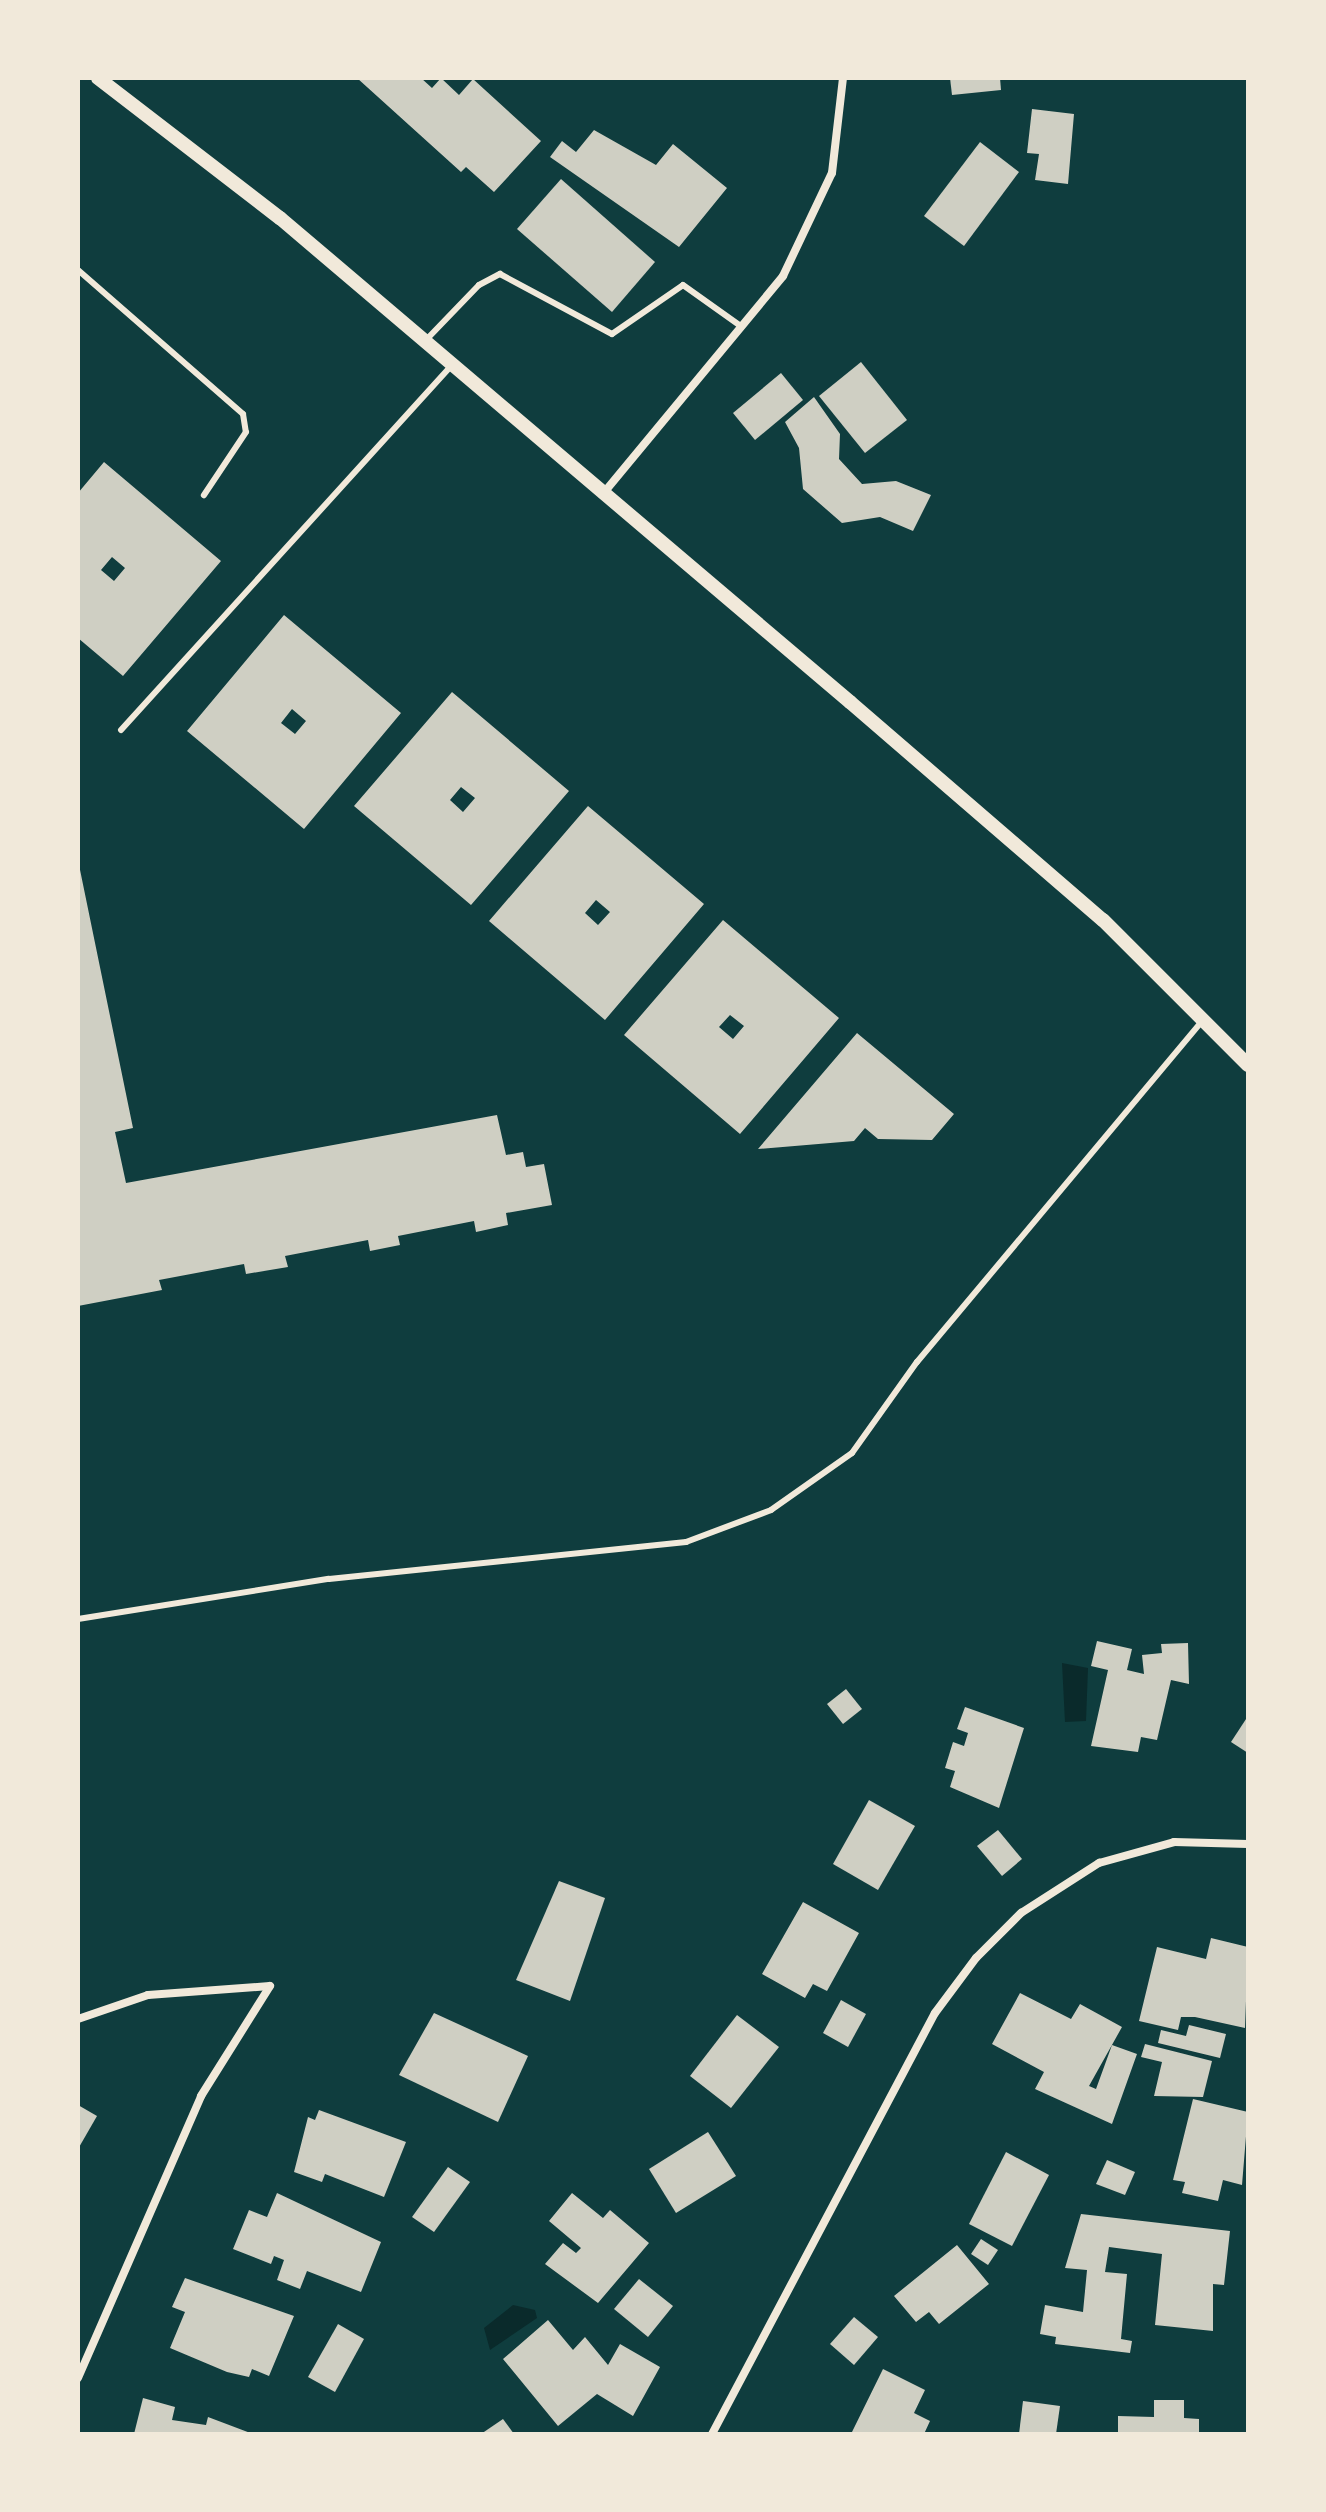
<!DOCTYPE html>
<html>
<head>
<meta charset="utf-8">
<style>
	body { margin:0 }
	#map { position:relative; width:1326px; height:2512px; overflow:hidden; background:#0f3d3e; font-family:Karla,sans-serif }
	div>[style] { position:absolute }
	.water>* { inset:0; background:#0a2a2b }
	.building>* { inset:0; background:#cfcfc3 }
	.service>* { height:6px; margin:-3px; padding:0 3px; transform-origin:3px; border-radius:3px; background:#f1e9da }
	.minor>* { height:8px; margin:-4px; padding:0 4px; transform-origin:4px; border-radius:4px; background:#f1e9da }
	.tertiary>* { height:14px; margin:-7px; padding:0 7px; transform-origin:7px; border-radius:7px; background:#f1e9da }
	span { translate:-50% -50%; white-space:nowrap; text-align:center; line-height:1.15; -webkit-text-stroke:8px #f1e9da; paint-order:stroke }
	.frame { position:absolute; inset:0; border:80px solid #f1e9da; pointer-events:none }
</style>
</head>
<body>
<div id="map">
	<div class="water">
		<div style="clip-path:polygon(1062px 1663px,1088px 1668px,1086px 1721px,1065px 1722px)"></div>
		<div style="clip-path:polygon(513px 2305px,535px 2310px,537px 2318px,490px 2350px,484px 2328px)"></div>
	</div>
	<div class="building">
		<div style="clip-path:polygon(357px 78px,421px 78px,432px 88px,441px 78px,459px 95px,473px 79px,541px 141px,494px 192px,466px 167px,461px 172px)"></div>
		<div style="clip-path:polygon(950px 78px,1000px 78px,1001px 90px,952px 95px)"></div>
		<div style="clip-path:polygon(1032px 109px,1074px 114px,1068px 184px,1035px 180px,1039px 154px,1027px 153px)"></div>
		<div style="clip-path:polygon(594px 130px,656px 165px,673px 144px,727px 188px,679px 247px,550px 157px,562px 141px,576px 152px)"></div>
		<div style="clip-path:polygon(980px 142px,1019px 172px,964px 246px,924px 216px)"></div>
		<div style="clip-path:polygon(561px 179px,655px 262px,612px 312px,517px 229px)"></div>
		<div style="clip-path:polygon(861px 362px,907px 420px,865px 453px,819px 396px)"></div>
		<div style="clip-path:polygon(781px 373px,803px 400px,755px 440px,733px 413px)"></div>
		<div style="clip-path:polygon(814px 397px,840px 434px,839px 459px,862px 484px,896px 481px,931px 495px,913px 531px,880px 517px,842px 523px,803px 489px,799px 448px,785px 422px)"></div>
		<div style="clip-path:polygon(evenodd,104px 462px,221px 561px,123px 676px,78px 638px,78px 493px,104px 462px,112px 557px,125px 568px,114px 581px,101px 570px,112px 557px)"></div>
		<div style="clip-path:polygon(evenodd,284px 615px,401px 713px,304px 829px,187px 731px,284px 615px,292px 709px,306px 721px,295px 734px,281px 723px,292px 709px)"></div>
		<div style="clip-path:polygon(evenodd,452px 692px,569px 791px,471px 905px,354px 806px,452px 692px,461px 787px,475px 798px,463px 812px,450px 800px,461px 787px)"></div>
		<div style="clip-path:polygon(evenodd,588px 806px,704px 904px,605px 1020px,489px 921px,588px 806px,596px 900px,610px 912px,598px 925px,585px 913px,596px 900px)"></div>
		<div style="clip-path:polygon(78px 860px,133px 1128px,115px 1132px,126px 1183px,497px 1115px,506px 1155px,523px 1152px,526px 1167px,544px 1164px,552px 1205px,506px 1213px,508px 1225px,476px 1232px,474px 1221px,398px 1236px,400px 1245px,370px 1251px,368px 1240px,285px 1256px,288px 1267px,246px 1274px,244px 1264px,159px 1280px,162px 1290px,78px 1306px)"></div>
		<div style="clip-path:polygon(evenodd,723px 920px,839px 1018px,740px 1134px,624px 1035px,723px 920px,730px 1015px,744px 1026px,733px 1039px,719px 1027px,730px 1015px)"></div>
		<div style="clip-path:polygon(857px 1033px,954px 1114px,932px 1140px,878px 1139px,865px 1128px,854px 1141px,758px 1149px)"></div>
		<div style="clip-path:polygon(1097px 1641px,1132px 1649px,1127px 1670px,1144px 1674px,1142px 1655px,1162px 1653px,1161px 1644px,1188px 1643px,1189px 1684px,1171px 1680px,1157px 1740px,1141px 1737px,1138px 1752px,1091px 1746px,1108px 1670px,1091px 1666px)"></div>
		<div style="clip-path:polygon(846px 1689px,862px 1709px,843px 1724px,827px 1704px)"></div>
		<div style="clip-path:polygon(965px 1707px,1024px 1728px,999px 1808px,950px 1787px,955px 1771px,945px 1768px,953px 1742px,964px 1746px,968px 1733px,957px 1729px)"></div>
		<div style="clip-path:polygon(1248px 1716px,1248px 1753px,1231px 1742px)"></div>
		<div style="clip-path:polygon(869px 1800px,915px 1826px,878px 1890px,833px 1864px)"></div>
		<div style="clip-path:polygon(998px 1830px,1022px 1859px,1002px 1876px,977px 1846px)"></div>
		<div style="clip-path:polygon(559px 1881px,605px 1898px,570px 2001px,516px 1980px)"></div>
		<div style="clip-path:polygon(803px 1902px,859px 1933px,827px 1991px,813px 1984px,805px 1998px,762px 1974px)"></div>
		<div style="clip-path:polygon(1211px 1938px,1248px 1947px,1245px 2028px,1195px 2017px,1181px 2017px,1178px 2030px,1139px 2021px,1157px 1947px,1206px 1959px)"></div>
		<div style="clip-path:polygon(1020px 1993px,1071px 2019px,1080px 2004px,1122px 2027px,1089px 2086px,1096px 2089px,1112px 2045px,1137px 2054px,1112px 2124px,1035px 2089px,1044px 2072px,992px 2044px)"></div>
		<div style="clip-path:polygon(841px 2000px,866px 2014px,848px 2047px,823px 2033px)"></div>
		<div style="clip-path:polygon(434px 2013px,528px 2056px,498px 2122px,399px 2075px)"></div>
		<div style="clip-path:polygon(737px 2015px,779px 2047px,731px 2108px,690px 2076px)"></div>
		<div style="clip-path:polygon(1189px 2025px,1226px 2034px,1220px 2058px,1158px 2043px,1161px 2030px,1186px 2036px)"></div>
		<div style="clip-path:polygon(1145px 2044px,1212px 2061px,1203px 2097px,1154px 2096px,1162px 2062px,1141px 2057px)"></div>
		<div style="clip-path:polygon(1193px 2099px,1248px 2112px,1242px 2185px,1223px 2180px,1218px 2201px,1182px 2193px,1185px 2182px,1173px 2180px)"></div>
		<div style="clip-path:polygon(78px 2105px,97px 2116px,78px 2149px)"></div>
		<div style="clip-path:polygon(319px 2110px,406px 2142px,384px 2197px,325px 2174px,322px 2182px,294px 2172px,308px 2117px,315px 2120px)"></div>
		<div style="clip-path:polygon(708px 2132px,736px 2176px,676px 2213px,649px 2169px)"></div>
		<div style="clip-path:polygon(1006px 2152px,1049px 2175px,1012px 2246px,969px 2224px)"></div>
		<div style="clip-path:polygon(1107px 2160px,1135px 2172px,1125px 2195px,1096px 2184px)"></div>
		<div style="clip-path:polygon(448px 2167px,470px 2182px,434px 2232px,412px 2217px)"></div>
		<div style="clip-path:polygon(277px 2193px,381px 2242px,361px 2292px,307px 2271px,300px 2289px,277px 2280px,284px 2260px,274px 2256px,271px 2264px,233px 2249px,249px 2210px,267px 2217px)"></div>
		<div style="clip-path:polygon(572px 2193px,603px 2218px,610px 2210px,649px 2243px,598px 2303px,545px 2264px,563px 2243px,576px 2253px,581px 2248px,549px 2221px)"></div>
		<div style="clip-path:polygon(1081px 2214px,1230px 2231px,1224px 2285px,1213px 2284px,1213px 2331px,1155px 2325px,1162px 2254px,1109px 2247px,1105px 2272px,1127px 2274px,1121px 2339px,1132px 2341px,1130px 2353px,1055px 2344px,1056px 2337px,1040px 2334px,1045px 2305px,1083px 2312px,1087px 2270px,1065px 2268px)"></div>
		<div style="clip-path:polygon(981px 2239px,998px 2250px,988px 2265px,971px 2254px)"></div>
		<div style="clip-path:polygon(957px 2245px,989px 2284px,939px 2324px,929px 2312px,916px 2322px,894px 2296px)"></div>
		<div style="clip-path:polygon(185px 2278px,294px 2316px,269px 2376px,252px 2369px,249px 2377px,227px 2372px,170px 2348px,185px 2312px,172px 2307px)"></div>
		<div style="clip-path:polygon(639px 2279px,673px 2306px,648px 2337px,614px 2309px)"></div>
		<div style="clip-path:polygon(854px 2317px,878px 2337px,854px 2365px,830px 2344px)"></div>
		<div style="clip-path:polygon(548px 2320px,573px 2350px,585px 2337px,608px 2365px,620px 2344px,660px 2367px,633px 2416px,597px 2394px,558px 2426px,503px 2359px)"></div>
		<div style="clip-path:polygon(338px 2324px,364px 2339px,335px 2392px,308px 2377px)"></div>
		<div style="clip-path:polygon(883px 2369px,925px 2390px,914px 2413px,930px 2421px,924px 2434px,851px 2434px)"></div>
		<div style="clip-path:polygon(143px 2398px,175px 2407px,172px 2420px,206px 2425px,208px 2417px,253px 2434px,134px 2434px)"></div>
		<div style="clip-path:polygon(1154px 2400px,1184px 2400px,1184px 2418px,1199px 2419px,1199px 2434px,1118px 2434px,1118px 2416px,1154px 2417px)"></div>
		<div style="clip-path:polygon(1023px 2401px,1060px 2406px,1056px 2434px,1019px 2434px)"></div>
		<div style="clip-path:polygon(503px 2419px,514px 2434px,481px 2434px)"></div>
	</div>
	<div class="service">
		<div style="left:78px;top:270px;width:219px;rotate:41.1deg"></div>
		<div style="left:243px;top:414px;width:18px;rotate:81deg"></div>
		<div style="left:246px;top:432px;width:76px;rotate:123.7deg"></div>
		<div style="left:426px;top:340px;width:76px;rotate:-46.1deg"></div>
		<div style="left:479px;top:285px;width:24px;rotate:-28deg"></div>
		<div style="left:500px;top:274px;width:127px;rotate:28.2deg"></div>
		<div style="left:612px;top:334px;width:86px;rotate:-34.6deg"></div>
		<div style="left:683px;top:285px;width:72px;rotate:35.4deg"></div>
		<div style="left:121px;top:730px;width:491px;rotate:-47.8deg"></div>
		<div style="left:78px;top:1619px;width:254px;rotate:-9.1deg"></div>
		<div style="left:329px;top:1579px;width:359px;rotate:-5.9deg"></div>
		<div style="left:686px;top:1542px;width:91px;rotate:-20.6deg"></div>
		<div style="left:771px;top:1510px;width:99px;rotate:-35.1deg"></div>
		<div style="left:852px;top:1453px;width:112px;rotate:-54.5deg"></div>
		<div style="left:917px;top:1362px;width:446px;rotate:-50.1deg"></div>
	</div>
	<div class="minor">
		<div style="left:602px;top:495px;width:284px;rotate:-50.4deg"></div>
		<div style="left:783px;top:276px;width:114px;rotate:-64.6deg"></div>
		<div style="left:832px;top:173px;width:96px;rotate:-83.4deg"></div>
		<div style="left:78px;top:2019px;width:74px;rotate:-18.9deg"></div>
		<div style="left:148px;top:1995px;width:122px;rotate:-4.2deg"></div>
		<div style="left:78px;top:2378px;width:308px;rotate:-66.4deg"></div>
		<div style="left:201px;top:2096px;width:130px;rotate:-57.9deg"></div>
		<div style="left:712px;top:2434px;width:476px;rotate:-62.1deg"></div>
		<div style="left:935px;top:2013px;width:69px;rotate:-53.3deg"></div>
		<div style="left:976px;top:1958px;width:64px;rotate:-45deg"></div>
		<div style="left:1021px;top:1913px;width:93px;rotate:-32.7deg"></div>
		<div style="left:1099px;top:1863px;width:78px;rotate:-15.6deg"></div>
		<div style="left:1174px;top:1842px;width:74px;rotate:1.5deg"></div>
	</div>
	<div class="tertiary">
		<div style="left:98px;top:78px;width:230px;rotate:37.6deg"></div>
		<div style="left:280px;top:218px;width:748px;rotate:40.34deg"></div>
		<div style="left:850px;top:702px;width:334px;rotate:40.8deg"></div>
		<div style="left:1103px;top:920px;width:205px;rotate:45deg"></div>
	</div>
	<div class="frame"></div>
</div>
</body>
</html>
